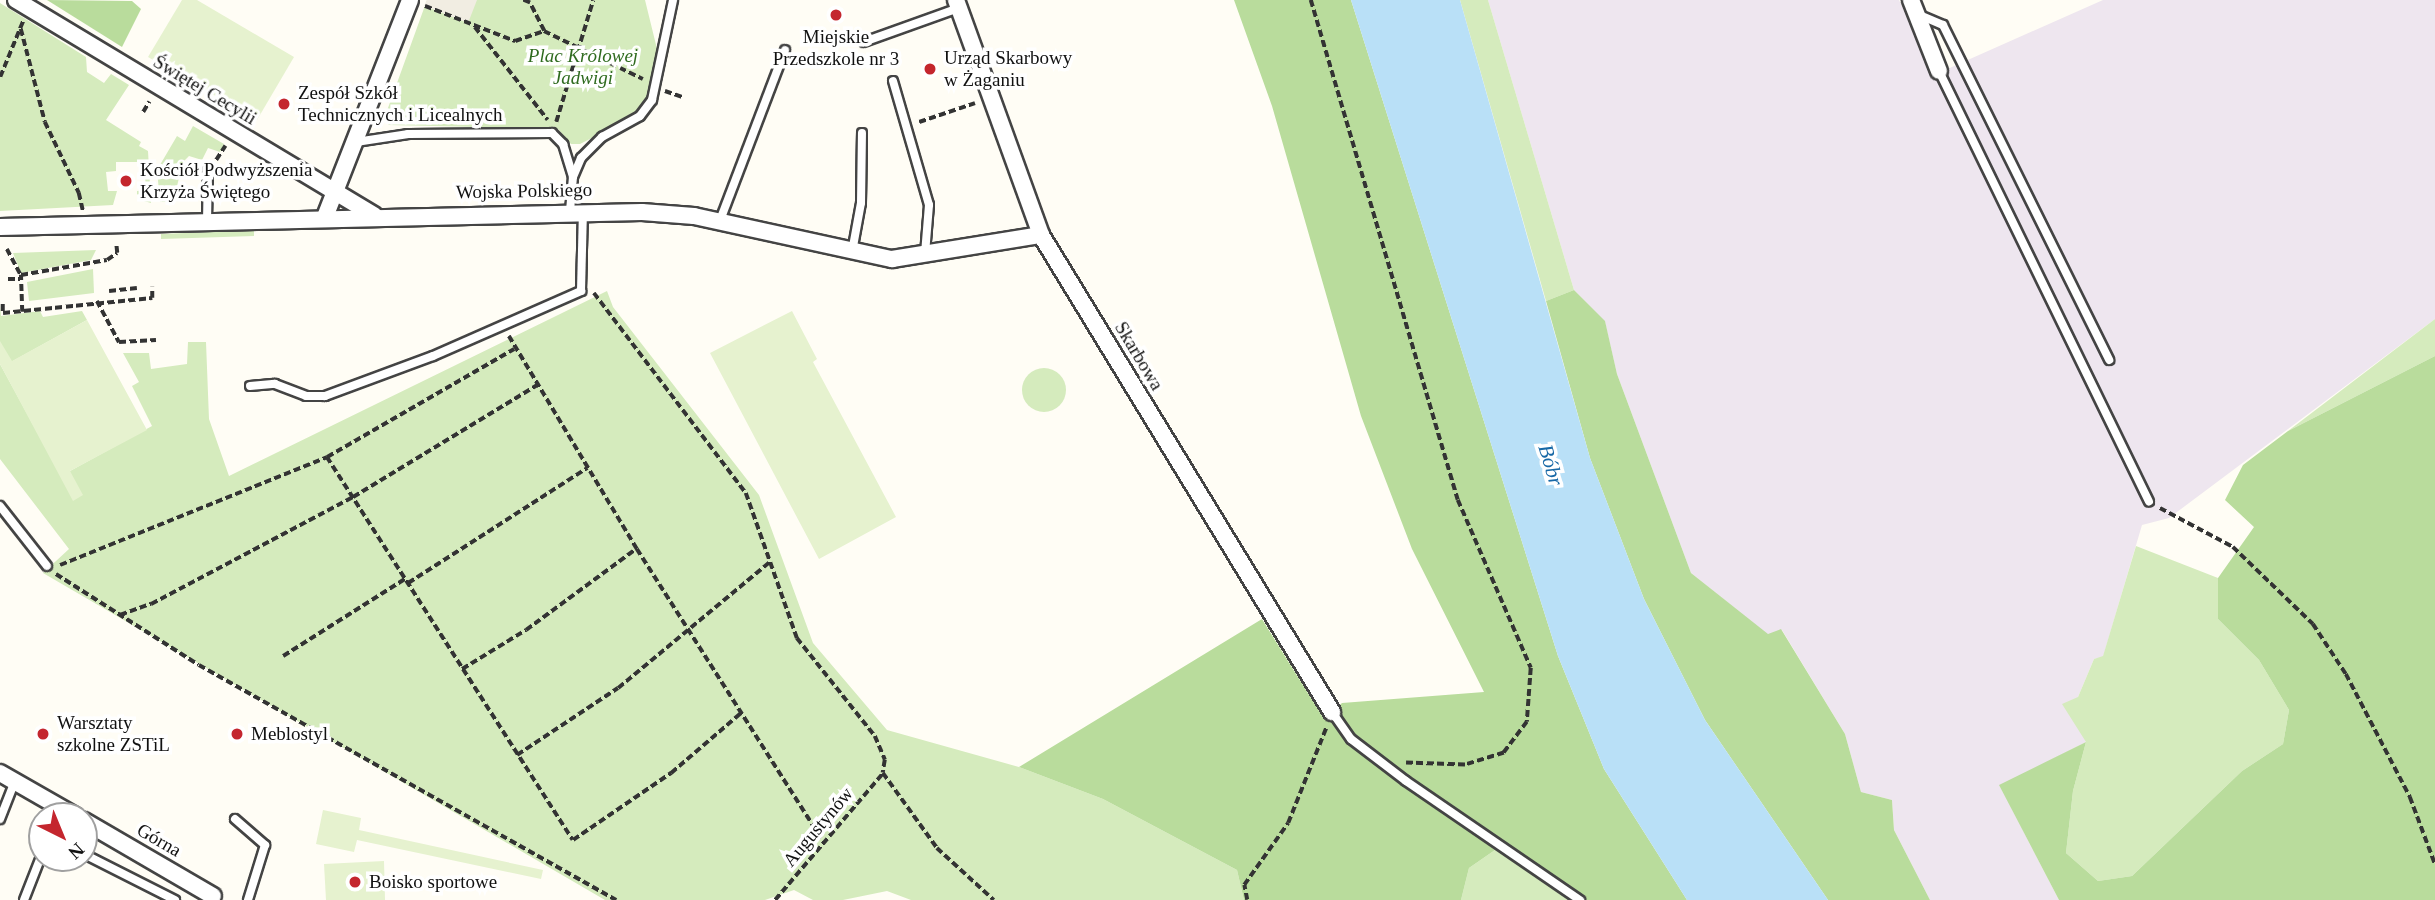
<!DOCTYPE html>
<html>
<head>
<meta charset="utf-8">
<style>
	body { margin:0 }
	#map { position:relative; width:2435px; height:900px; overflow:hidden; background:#fffdf5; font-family:Georgia,serif }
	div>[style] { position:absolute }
	.industrial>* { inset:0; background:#eee6ef }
	.green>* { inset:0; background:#d5ebbd }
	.round { border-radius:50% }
	.forest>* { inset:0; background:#b9dc9c }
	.pitch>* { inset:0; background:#e6f2cf }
	.plaza>* { inset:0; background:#f1ede2 }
	.water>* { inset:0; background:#b9e0f7 }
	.path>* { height:3.5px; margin-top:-1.75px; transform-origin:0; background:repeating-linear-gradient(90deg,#333 0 7px,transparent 0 10.5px) }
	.roads { filter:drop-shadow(2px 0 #444) drop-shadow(-2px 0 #444) drop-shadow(0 2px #444) drop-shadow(0 -2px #444) }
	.service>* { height:8px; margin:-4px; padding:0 4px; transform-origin:4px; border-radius:4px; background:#fff }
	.minor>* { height:16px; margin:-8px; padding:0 8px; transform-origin:8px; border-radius:8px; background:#fff }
	.dots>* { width:19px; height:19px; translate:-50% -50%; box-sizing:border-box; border:4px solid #fff; border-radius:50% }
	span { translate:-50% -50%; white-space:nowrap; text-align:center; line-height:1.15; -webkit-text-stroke:7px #fff; paint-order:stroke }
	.poi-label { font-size:19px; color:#111 }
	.left { translate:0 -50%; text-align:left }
	.park-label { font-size:19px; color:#2f6b1f; font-style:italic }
	.street-label { font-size:19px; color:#111 }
	.water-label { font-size:21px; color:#1768a6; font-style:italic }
	.north { position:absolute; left:28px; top:802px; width:70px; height:70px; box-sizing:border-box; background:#fff; border:2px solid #a0a0a0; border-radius:50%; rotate:137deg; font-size:19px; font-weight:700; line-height:28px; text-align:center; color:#111 }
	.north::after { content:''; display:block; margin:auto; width:24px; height:32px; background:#c4262e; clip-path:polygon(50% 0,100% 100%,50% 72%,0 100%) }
</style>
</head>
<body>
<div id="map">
	<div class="industrial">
		<div style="clip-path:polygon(1488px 0,1899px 0,1934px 75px,2103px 0,2435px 0,2435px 319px,2169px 518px,2142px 525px,2103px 657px,2094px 659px,2078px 697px,2086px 742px,2000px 786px,2059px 900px,1930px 900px,1894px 830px,1892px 800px,1861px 792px,1845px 734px,1782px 630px,1768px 635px,1691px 573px,1617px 374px,1605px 322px,1574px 290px)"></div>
	</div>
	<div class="green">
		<div style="clip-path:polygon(427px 0,645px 0,659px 57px,650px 95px,629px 119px,580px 144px,571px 144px,558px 129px,389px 125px,384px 119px)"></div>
		<div style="clip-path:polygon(1460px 0,1488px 0,1574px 290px,1546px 301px)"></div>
		<div style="clip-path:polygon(0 3px,86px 57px,87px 72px,104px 83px,111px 74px,129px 85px,106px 120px,141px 142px,139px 146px,148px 151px,151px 203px,137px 199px,137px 191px,146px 190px,144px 162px,116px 162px,116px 171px,106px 172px,108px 191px,117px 191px,113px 205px,0 211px)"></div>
		<div style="clip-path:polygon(193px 126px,224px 144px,220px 152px,208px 148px,202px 160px,189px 156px,183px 162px,177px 186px,196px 191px,199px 200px,160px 202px,157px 170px,177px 136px,185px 141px)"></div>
		<div style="clip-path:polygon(254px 230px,254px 236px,161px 239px,161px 234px)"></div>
		<div style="clip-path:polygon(96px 250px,91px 260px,21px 273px,13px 253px)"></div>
		<div style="clip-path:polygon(93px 269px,94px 293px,29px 301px,27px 282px)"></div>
		<div style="clip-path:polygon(607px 291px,613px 307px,759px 495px,813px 643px,887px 730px,1019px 767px,1103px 799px,1237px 870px,1244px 900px,911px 900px,887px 891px,843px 900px,813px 900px,794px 890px,765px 900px,605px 900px,43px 573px,69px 549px,0 459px,0 364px,74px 500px,70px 471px,152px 426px,132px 386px,139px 382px,123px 353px,149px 353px,151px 369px,187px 364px,188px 342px,206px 342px,209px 419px,229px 476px)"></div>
		<div style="clip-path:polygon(0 304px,1px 316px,40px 311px,43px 317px,82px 311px,87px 320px,11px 362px,0 357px)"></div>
		<div style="clip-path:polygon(2435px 319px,2435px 356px,2288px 431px)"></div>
		<div class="round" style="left:1022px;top:368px;width:44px;height:44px"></div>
		<div style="clip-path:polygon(2136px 546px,2218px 578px,2218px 619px,2259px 660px,2289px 710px,2283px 744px,2242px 771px,2132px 876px,2098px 881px,2066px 853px,2073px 791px,2086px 742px,2062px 704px,2078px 697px,2094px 659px,2103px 656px)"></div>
		<div style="clip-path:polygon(1495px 850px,1528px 862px,1585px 900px,1461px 900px,1469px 868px)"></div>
	</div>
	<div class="forest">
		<div style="clip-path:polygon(47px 0,132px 1px,141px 9px,122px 47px)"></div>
		<div style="clip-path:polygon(1234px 0,1351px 0,1558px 656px,1604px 769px,1687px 900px,1585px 900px,1528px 862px,1495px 850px,1469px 868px,1461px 900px,1244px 900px,1237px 870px,1103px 799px,1019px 767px,1262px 619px,1324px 719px,1342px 703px,1484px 692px,1412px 549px,1361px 416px,1272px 106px)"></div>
		<div style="clip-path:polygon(1574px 290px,1605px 321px,1617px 374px,1691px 573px,1768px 634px,1781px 629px,1845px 734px,1861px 792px,1892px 800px,1894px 830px,1930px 900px,1828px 900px,1705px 720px,1644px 599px,1590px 458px,1546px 301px)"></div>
		<div style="clip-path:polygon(2435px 356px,2435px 900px,2059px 900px,1999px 785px,2086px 742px,2073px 791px,2066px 853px,2098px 881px,2132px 876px,2242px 771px,2283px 744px,2289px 710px,2259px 660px,2218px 619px,2218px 578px,2254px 527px,2225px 500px,2243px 465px,2288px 431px)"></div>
	</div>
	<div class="pitch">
		<div style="clip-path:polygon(182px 0,197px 0,294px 57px,257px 120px,148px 57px)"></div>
		<div style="clip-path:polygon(792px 311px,817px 359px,813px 362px,896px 517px,819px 559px,710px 353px)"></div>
		<div style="clip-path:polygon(87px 320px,147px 430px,70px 471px,83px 495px,73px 501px,0 364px,0 341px,12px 361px)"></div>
		<div style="clip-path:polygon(323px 810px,361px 818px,359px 830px,543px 870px,541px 879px,357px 840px,354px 852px,316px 844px)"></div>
		<div style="clip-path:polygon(384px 861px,385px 900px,326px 900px,324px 864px)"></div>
	</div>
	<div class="plaza">
		<div style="clip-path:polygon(427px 0,477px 0,468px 23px,424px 6px)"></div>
	</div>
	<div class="water">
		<div style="clip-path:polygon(1351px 0,1460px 0,1590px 458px,1644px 599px,1705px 720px,1828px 900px,1687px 900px,1604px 769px,1558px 656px)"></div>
	</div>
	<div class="path">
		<div style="left:1311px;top:0;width:521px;rotate:73.62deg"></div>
		<div style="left:1458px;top:500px;width:183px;rotate:66.5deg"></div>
		<div style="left:1531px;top:668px;width:54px;rotate:94.2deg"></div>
		<div style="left:1527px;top:722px;width:39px;rotate:127deg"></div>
		<div style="left:1504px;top:753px;width:41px;rotate:162.9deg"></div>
		<div style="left:1465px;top:765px;width:59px;rotate:-178.1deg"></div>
		<div style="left:425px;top:6px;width:97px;rotate:21.3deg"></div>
		<div style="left:515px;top:41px;width:31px;rotate:-19deg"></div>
		<div style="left:544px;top:31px;width:31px;rotate:-117deg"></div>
		<div style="left:530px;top:3px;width:8px;rotate:-157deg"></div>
		<div style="left:475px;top:27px;width:118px;rotate:51.9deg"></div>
		<div style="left:21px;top:29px;width:96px;rotate:75.5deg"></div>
		<div style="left:45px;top:122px;width:79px;rotate:64.4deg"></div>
		<div style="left:79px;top:193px;width:18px;rotate:77deg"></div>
		<div style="left:544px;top:31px;width:110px;rotate:25.9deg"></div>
		<div style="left:950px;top:58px;width:9px;rotate:-18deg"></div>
		<div style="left:0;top:77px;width:61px;rotate:-67.7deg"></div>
		<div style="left:665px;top:91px;width:18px;rotate:19deg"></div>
		<div style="left:143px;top:112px;width:12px;rotate:-59deg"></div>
		<div style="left:556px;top:122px;width:127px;rotate:-73.1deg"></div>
		<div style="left:919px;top:122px;width:59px;rotate:-18.7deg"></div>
		<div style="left:216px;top:160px;width:17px;rotate:-57deg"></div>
		<div style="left:7px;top:249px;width:30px;rotate:62deg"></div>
		<div style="left:8px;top:279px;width:12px"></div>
		<div style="left:109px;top:291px;width:28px;rotate:-6deg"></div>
		<div style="left:594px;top:293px;width:251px;rotate:52.8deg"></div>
		<div style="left:746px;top:493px;width:154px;rotate:70.6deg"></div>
		<div style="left:797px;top:638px;width:125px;rotate:51.5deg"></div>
		<div style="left:875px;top:736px;width:26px;rotate:67deg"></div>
		<div style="left:885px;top:760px;width:13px;rotate:99deg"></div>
		<div style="left:883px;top:773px;width:92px;rotate:54.2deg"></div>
		<div style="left:937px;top:848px;width:77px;rotate:42.4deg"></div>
		<div style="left:97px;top:301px;width:47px;rotate:61.8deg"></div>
		<div style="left:119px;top:342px;width:37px;rotate:-3deg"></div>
		<div style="left:3px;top:304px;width:9px;rotate:90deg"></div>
		<div style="left:3px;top:313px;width:150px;rotate:-5.7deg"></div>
		<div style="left:152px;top:298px;width:11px;rotate:-90deg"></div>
		<div style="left:22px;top:312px;width:37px;rotate:-92deg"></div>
		<div style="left:21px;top:275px;width:87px;rotate:-9.9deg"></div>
		<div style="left:107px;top:260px;width:12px;rotate:-35deg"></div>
		<div style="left:117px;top:253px;width:10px;rotate:-96deg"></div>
		<div style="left:509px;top:336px;width:249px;rotate:59deg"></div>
		<div style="left:637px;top:549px;width:348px;rotate:57.5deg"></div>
		<div style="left:327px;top:457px;width:455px;rotate:57.3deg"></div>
		<div style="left:573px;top:840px;width:119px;rotate:-34.4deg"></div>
		<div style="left:671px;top:773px;width:92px;rotate:-40.6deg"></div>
		<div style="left:2160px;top:508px;width:83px;rotate:28.1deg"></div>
		<div style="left:2233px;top:547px;width:111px;rotate:43.9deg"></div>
		<div style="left:2313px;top:624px;width:60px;rotate:56.6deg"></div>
		<div style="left:2346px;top:674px;width:139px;rotate:62.5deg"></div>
		<div style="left:2410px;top:797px;width:72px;rotate:69.5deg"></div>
		<div style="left:60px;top:565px;width:288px;rotate:-22deg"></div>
		<div style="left:327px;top:457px;width:216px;rotate:-30deg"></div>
		<div style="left:56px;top:574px;width:169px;rotate:32.5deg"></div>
		<div style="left:199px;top:665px;width:479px;rotate:29.4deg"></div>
		<div style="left:408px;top:583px;width:213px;rotate:-32.7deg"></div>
		<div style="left:120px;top:615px;width:33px;rotate:-20deg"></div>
		<div style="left:151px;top:604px;width:229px;rotate:-27.9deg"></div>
		<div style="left:353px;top:497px;width:215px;rotate:-31.3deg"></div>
		<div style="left:283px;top:656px;width:144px;rotate:-32.3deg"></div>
		<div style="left:462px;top:669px;width:75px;rotate:-31.4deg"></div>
		<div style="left:526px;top:630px;width:137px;rotate:-36.4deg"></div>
		<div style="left:517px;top:755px;width:121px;rotate:-33.6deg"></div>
		<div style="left:618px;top:688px;width:199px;rotate:-39.7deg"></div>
		<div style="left:775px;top:900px;width:167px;rotate:-49.6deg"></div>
		<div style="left:1247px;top:900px;width:15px;rotate:-101deg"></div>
		<div style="left:1244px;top:885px;width:76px;rotate:-54.6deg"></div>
		<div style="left:1288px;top:823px;width:102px;rotate:-68.2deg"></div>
	</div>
	<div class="roads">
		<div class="service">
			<div style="left:1917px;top:14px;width:28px;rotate:23deg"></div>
			<div style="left:1943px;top:25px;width:374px;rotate:63.6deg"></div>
			<div style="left:864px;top:42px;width:101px;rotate:-19.7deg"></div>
			<div style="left:1939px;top:71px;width:479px;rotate:64deg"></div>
			<div style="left:893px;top:81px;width:129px;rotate:73.8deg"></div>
			<div style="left:929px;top:205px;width:49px;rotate:94.7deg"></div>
			<div style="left:356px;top:142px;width:53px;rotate:-8.7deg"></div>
			<div style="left:408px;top:134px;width:144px;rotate:-0.4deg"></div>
			<div style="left:552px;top:133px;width:16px;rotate:45deg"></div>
			<div style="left:563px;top:144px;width:34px;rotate:73deg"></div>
			<div style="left:570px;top:211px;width:34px;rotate:-85deg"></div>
			<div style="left:573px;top:177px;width:21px;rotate:-67deg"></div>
			<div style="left:581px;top:158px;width:30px;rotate:-45deg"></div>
			<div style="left:602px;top:137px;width:43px;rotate:-28.9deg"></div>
			<div style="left:640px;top:116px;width:20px;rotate:-53deg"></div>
			<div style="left:652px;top:100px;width:102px;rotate:-78.1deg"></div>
			<div style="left:207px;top:221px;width:52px;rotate:-88.9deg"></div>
			<div style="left:719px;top:223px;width:185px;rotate:-69.1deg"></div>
			<div style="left:852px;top:252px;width:50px;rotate:-79.6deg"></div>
			<div style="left:861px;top:203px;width:70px;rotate:-89.2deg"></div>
			<div style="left:250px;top:386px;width:25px;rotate:-5deg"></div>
			<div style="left:275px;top:384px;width:33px;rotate:21deg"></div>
			<div style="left:306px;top:396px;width:19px"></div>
			<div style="left:325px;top:396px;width:115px;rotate:-20.3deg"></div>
			<div style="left:433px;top:356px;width:162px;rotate:-23.7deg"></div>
			<div style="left:581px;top:291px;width:80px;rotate:-88.6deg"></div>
			<div style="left:0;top:506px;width:76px;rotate:51.9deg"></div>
			<div style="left:1332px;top:712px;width:33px;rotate:55deg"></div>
			<div style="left:1351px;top:739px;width:69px;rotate:37.4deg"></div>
			<div style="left:1406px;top:781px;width:211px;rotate:34.4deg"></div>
			<div style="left:0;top:819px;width:41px;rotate:-68.5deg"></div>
			<div style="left:235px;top:819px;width:40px;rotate:41deg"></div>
			<div style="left:265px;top:845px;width:58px;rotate:107.2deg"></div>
			<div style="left:84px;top:854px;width:102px;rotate:26.8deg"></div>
			<div style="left:24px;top:900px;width:49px;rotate:-68.6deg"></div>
		</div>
		<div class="minor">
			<div style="left:16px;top:0;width:418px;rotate:31deg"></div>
			<div style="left:956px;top:0;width:250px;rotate:70.1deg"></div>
			<div style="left:1041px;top:235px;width:559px;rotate:58.61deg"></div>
			<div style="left:1911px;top:0;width:76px;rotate:68.5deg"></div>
			<div style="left:325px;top:217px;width:233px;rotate:-68.6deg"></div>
			<div style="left:0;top:227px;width:642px;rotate:-1.34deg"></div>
			<div style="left:642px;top:212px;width:52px;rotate:4.4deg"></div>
			<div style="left:694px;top:216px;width:203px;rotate:12.3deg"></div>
			<div style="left:892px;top:259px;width:151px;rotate:-9.2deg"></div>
			<div style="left:0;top:773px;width:86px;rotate:29.8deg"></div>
			<div style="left:84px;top:821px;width:149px;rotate:30.2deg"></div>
		</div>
	</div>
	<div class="dots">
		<div style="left:836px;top:15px;background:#c4262e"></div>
		<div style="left:930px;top:69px;background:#c4262e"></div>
		<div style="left:284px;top:104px;background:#c4262e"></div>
		<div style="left:126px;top:181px;background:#c4262e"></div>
		<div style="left:43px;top:734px;background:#c4262e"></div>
		<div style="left:237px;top:734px;background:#c4262e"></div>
		<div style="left:355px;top:882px;background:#c4262e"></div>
	</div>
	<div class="poi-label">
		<span style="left:836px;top:48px">Miejskie<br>Przedszkole nr 3</span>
		<span class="left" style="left:944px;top:69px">Urząd Skarbowy<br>w Żaganiu</span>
		<span class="left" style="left:298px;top:104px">Zespół Szkół<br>Technicznych i Licealnych</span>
		<span class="left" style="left:140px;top:181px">Kościół Podwyższenia<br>Krzyża Świętego</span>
		<span class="left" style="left:57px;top:734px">Warsztaty<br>szkolne ZSTiL</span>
		<span class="left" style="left:251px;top:734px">Meblostyl</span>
		<span class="left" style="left:369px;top:882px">Boisko sportowe</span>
	</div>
	<div class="park-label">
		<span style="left:583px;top:67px">Plac Królowej<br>Jadwigi</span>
	</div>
	<div class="street-label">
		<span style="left:205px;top:90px;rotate:31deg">Świętej Cecylii</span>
		<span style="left:524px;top:191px;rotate:-1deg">Wojska Polskiego</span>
		<span style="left:1139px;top:356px;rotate:59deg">Skarbowa</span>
		<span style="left:818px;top:827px;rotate:-50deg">Augustynów</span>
		<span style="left:159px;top:840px;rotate:30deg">Górna</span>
	</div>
	<div class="water-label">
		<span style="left:1551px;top:465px;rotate:73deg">Bóbr</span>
	</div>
	<div class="north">N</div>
</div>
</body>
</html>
